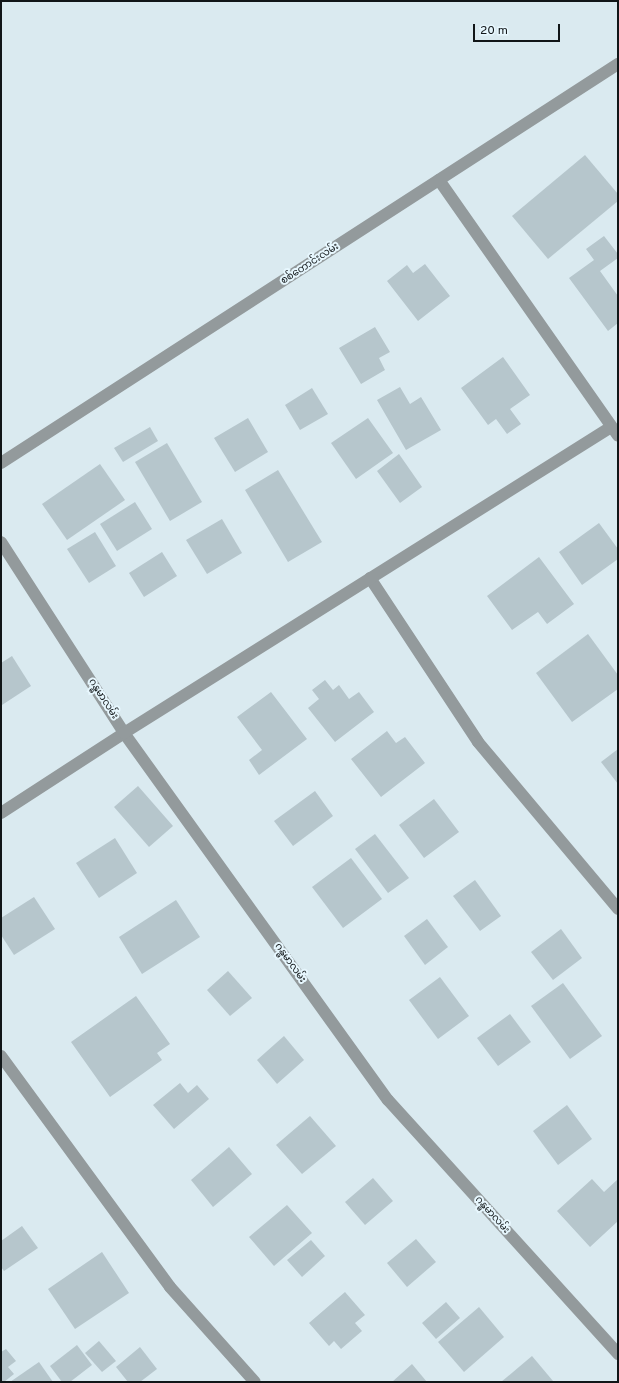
<!DOCTYPE html>
<html>
<head>
<meta charset="utf-8">
<style>
	body { margin:0 }
	#map { position:relative; width:619px; height:1383px; overflow:hidden; background:#daeaf0; font-family:Overpass,"Noto Sans Myanmar",sans-serif }
	div>[style] { position:absolute }
	.building>* { inset:0; background:#b6c6cc }
	.minor>* { height:12px; margin:-6px; padding:0 6px; transform-origin:6px; border-radius:6px; background:#939a9c }
	span { translate:-50% -50%; white-space:nowrap; text-align:center; line-height:1.15; -webkit-text-stroke:4px #e7f7fe; paint-order:stroke }
	.street-label { font-size:10px; color:#111618 }
	.frame { position:absolute; inset:0; border:2px solid #111618; pointer-events:none }
	.scale { position:absolute; left:473px; top:24px; width:87px; height:18px; box-sizing:border-box; border:2px solid #111618; border-top:0; padding-left:5px; font-size:12px; line-height:14px; white-space:nowrap; color:#111618; -webkit-text-stroke:3px #e7f7fe; paint-order:stroke }
</style>
</head>
<body>
<div id="map">
	<div class="building">
		<div style="clip-path:polygon(585px 155px,618px 194px,618px 201px,548px 259px,512px 216px)"></div>
		<div style="clip-path:polygon(604px 236px,618px 254px,618px 258px,600px 271px,618px 296px,618px 323px,608px 331px,569px 278px,594px 260px,586px 249px)"></div>
		<div style="clip-path:polygon(425px 264px,450px 296px,418px 321px,387px 281px,407px 265px,413px 273px)"></div>
		<div style="clip-path:polygon(375px 327px,390px 352px,379px 358px,385px 370px,361px 384px,339px 348px)"></div>
		<div style="clip-path:polygon(503px 357px,530px 395px,510px 409px,521px 424px,507px 434px,496px 419px,488px 425px,461px 388px)"></div>
		<div style="clip-path:polygon(400px 387px,410px 404px,421px 397px,441px 430px,406px 450px,377px 400px)"></div>
		<div style="clip-path:polygon(312px 388px,328px 414px,300px 430px,285px 405px)"></div>
		<div style="clip-path:polygon(248px 418px,268px 452px,235px 472px,214px 438px)"></div>
		<div style="clip-path:polygon(368px 418px,393px 453px,356px 479px,331px 443px)"></div>
		<div style="clip-path:polygon(150px 427px,158px 441px,123px 462px,114px 448px)"></div>
		<div style="clip-path:polygon(167px 443px,202px 502px,170px 521px,135px 462px)"></div>
		<div style="clip-path:polygon(399px 454px,422px 487px,400px 503px,377px 471px)"></div>
		<div style="clip-path:polygon(100px 464px,125px 500px,67px 540px,42px 504px)"></div>
		<div style="clip-path:polygon(278px 470px,322px 542px,288px 562px,245px 490px)"></div>
		<div style="clip-path:polygon(135px 502px,152px 529px,117px 551px,100px 524px)"></div>
		<div style="clip-path:polygon(222px 519px,242px 553px,207px 574px,186px 540px)"></div>
		<div style="clip-path:polygon(599px 523px,618px 549px,618px 559px,582px 585px,559px 552px)"></div>
		<div style="clip-path:polygon(95px 532px,116px 566px,89px 583px,67px 549px)"></div>
		<div style="clip-path:polygon(162px 552px,177px 576px,144px 597px,129px 573px)"></div>
		<div style="clip-path:polygon(539px 557px,574px 604px,547px 624px,538px 612px,512px 630px,487px 596px)"></div>
		<div style="clip-path:polygon(588px 634px,618px 675px,618px 689px,572px 722px,536px 673px)"></div>
		<div style="clip-path:polygon(12px 656px,31px 686px,2px 705px,1px 663px)"></div>
		<div style="clip-path:polygon(325px 680px,333px 690px,339px 685px,349px 699px,359px 692px,374px 712px,335px 742px,308px 708px,319px 699px,312px 690px)"></div>
		<div style="clip-path:polygon(271px 692px,307px 739px,259px 775px,249px 760px,262px 750px,237px 717px)"></div>
		<div style="clip-path:polygon(387px 731px,396px 743px,405px 737px,425px 763px,381px 797px,351px 759px)"></div>
		<div style="clip-path:polygon(618px 749px,618px 784px,601px 762px)"></div>
		<div style="clip-path:polygon(138px 786px,173px 826px,149px 847px,114px 807px)"></div>
		<div style="clip-path:polygon(315px 791px,333px 816px,293px 846px,274px 821px)"></div>
		<div style="clip-path:polygon(434px 799px,459px 832px,424px 858px,399px 825px)"></div>
		<div style="clip-path:polygon(375px 834px,409px 878px,388px 893px,355px 849px)"></div>
		<div style="clip-path:polygon(115px 838px,137px 873px,99px 898px,76px 863px)"></div>
		<div style="clip-path:polygon(351px 858px,382px 899px,343px 928px,312px 887px)"></div>
		<div style="clip-path:polygon(475px 880px,501px 916px,480px 931px,453px 896px)"></div>
		<div style="clip-path:polygon(34px 897px,55px 929px,14px 955px,1px 935px,1px 918px)"></div>
		<div style="clip-path:polygon(176px 900px,200px 937px,142px 974px,119px 937px)"></div>
		<div style="clip-path:polygon(427px 919px,448px 947px,425px 965px,404px 936px)"></div>
		<div style="clip-path:polygon(561px 929px,582px 958px,553px 980px,531px 952px)"></div>
		<div style="clip-path:polygon(228px 971px,252px 998px,230px 1016px,207px 990px)"></div>
		<div style="clip-path:polygon(440px 977px,469px 1016px,438px 1039px,409px 1000px)"></div>
		<div style="clip-path:polygon(563px 983px,602px 1036px,570px 1059px,531px 1006px)"></div>
		<div style="clip-path:polygon(136px 996px,170px 1044px,157px 1053px,162px 1060px,110px 1097px,71px 1042px)"></div>
		<div style="clip-path:polygon(510px 1014px,531px 1042px,498px 1066px,477px 1038px)"></div>
		<div style="clip-path:polygon(284px 1036px,304px 1060px,277px 1084px,257px 1060px)"></div>
		<div style="clip-path:polygon(180px 1083px,188px 1093px,197px 1085px,209px 1099px,174px 1129px,153px 1105px)"></div>
		<div style="clip-path:polygon(567px 1105px,592px 1139px,558px 1165px,533px 1131px)"></div>
		<div style="clip-path:polygon(310px 1116px,336px 1146px,302px 1174px,276px 1145px)"></div>
		<div style="clip-path:polygon(229px 1147px,252px 1174px,213px 1207px,191px 1180px)"></div>
		<div style="clip-path:polygon(373px 1178px,393px 1201px,365px 1225px,345px 1202px)"></div>
		<div style="clip-path:polygon(592px 1179px,604px 1192px,618px 1179px,618px 1221px,590px 1247px,557px 1211px)"></div>
		<div style="clip-path:polygon(287px 1205px,312px 1233px,274px 1266px,249px 1237px)"></div>
		<div style="clip-path:polygon(22px 1226px,38px 1248px,4px 1271px,1px 1267px,1px 1241px)"></div>
		<div style="clip-path:polygon(416px 1239px,436px 1262px,407px 1287px,387px 1263px)"></div>
		<div style="clip-path:polygon(311px 1240px,325px 1256px,302px 1277px,287px 1260px)"></div>
		<div style="clip-path:polygon(102px 1252px,129px 1293px,75px 1329px,48px 1289px)"></div>
		<div style="clip-path:polygon(345px 1292px,365px 1315px,355px 1323px,362px 1331px,341px 1349px,334px 1341px,329px 1346px,309px 1323px)"></div>
		<div style="clip-path:polygon(446px 1302px,460px 1318px,436px 1339px,422px 1323px)"></div>
		<div style="clip-path:polygon(479px 1307px,504px 1337px,464px 1372px,438px 1342px)"></div>
		<div style="clip-path:polygon(99px 1341px,116px 1361px,102px 1372px,85px 1353px)"></div>
		<div style="clip-path:polygon(77px 1345px,92px 1365px,70px 1382px,62px 1382px,50px 1366px)"></div>
		<div style="clip-path:polygon(140px 1347px,157px 1369px,140px 1382px,128px 1382px,116px 1367px)"></div>
		<div style="clip-path:polygon(6px 1349px,16px 1361px,8px 1367px,14px 1374px,4px 1382px,1px 1382px,1px 1352px)"></div>
		<div style="clip-path:polygon(532px 1356px,553px 1381px,501px 1382px)"></div>
		<div style="clip-path:polygon(39px 1362px,53px 1382px,10px 1382px)"></div>
		<div style="clip-path:polygon(412px 1364px,427px 1382px,392px 1382px)"></div>
	</div>
	<div class="minor">
		<div style="left:439px;top:180px;width:312px;rotate:55deg"></div>
		<div style="left:1px;top:463px;width:735px;rotate:-32.89deg"></div>
		<div style="left:1px;top:542px;width:227px;rotate:57.2deg"></div>
		<div style="left:124px;top:733px;width:452px;rotate:54.3deg"></div>
		<div style="left:388px;top:1100px;width:343px;rotate:47.8deg"></div>
		<div style="left:370px;top:578px;width:196px;rotate:56.6deg"></div>
		<div style="left:478px;top:742px;width:218px;rotate:50deg"></div>
		<div style="left:1px;top:813px;width:147px;rotate:-33deg"></div>
		<div style="left:124px;top:733px;width:575px;rotate:-32.14deg"></div>
		<div style="left:1px;top:1056px;width:286px;rotate:53.8deg"></div>
		<div style="left:170px;top:1287px;width:127px;rotate:48.2deg"></div>
	</div>
	<div class="street-label">
		<span style="left:310px;top:264px;rotate:-33deg">စစ်တောင်းလမ်း</span>
		<span style="left:103px;top:699px;rotate:57deg">ဂန္ဓမာလမ်း</span>
		<span style="left:290px;top:963px;rotate:54deg">ဂန္ဓမာလမ်း</span>
		<span style="left:492px;top:1215px;rotate:48deg">ဂန္ဓမာလမ်း</span>
	</div>
	<div class="frame"></div>
	<div class="scale">20 m</div>
</div>
</body>
</html>
